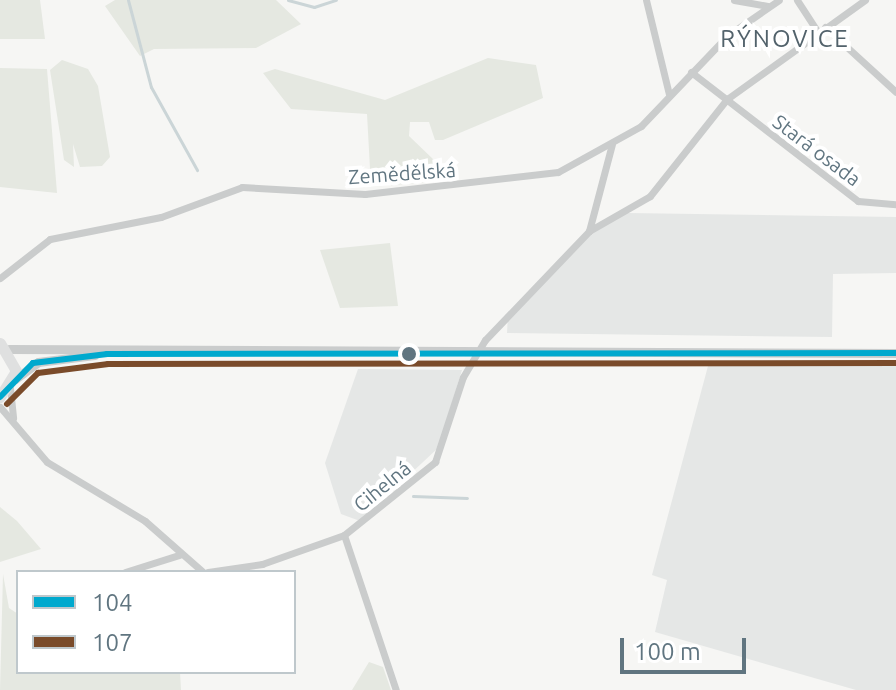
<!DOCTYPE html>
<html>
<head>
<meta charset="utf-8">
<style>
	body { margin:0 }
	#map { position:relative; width:896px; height:690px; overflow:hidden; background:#f6f6f4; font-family:Ubuntu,sans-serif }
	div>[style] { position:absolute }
	.built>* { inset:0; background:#e5e7e6 }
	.green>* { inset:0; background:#e5e8e1 }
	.stream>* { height:3px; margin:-1.5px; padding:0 1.5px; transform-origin:1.5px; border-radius:1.5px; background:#cbd5d7 }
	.minor>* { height:7px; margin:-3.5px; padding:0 3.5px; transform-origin:3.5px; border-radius:3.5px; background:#cacccc }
	.tertiary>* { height:9px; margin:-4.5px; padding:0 4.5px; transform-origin:4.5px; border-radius:4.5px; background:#cacccc }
	.primary>* { height:11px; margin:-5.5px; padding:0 5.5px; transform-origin:5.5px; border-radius:5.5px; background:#dfe0e0 }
	.bus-1>* { height:6px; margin:-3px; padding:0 3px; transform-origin:3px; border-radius:3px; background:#00a9ce }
	.bus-2>* { height:6px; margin:-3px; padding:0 3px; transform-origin:3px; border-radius:3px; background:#7a4b2a }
	.dots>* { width:22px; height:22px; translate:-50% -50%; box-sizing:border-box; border:4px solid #fff; border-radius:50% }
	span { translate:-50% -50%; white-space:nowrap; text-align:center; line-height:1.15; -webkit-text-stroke:8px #fff; paint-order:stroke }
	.street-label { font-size:20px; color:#607580 }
	.quarter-label { font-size:24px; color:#52626b; letter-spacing:2px }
	.legend { position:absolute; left:16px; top:570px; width:280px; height:104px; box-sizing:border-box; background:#fff; border:2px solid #bfc8cc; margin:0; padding:10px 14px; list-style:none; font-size:24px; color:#607580 }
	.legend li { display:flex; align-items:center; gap:16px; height:40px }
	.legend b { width:40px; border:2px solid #bfc8cc }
	.scale { position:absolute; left:620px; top:638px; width:126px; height:36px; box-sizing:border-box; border:4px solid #607580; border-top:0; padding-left:10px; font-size:24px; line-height:28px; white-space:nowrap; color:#607580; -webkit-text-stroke:6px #fff; paint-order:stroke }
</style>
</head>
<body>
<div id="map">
	<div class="built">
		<div style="clip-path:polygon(628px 213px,896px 217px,896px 273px,833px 274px,832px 337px,507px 333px,508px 314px,596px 227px)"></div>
		<div style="clip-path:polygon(896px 363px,896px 690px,856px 690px,655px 632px,667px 580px,652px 575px,708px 366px)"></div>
		<div style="clip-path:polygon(358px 369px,462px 370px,438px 448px,360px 521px,341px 514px,325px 463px)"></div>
	</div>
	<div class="green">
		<div style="clip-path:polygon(0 0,40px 0,45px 39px,0 39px)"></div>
		<div style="clip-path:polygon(115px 0,276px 0,301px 24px,256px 48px,154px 49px,140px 56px,105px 6px)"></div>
		<div style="clip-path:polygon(488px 58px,536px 65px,543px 98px,443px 140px,435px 140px,429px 122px,410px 122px,409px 136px,434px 160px,438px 181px,371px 187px,367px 114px,291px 109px,263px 73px,275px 69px,385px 100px)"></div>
		<div style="clip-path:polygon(62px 60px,88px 69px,98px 86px,110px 157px,102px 166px,80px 167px,73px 144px,74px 167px,64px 160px,50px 70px)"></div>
		<div style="clip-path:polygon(0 68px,47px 69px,57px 193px,0 187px)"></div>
		<div style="clip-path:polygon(390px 243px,398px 306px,340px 308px,320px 250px)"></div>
		<div style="clip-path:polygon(0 507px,17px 521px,41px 549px,0 562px)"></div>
		<div style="clip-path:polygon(3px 574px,9px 608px,18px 614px,18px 672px,180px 672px,181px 690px,0 690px)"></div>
		<div style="clip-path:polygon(369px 662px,383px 667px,391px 690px,352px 690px)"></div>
	</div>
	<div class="stream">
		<div style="left:128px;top:0;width:90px;rotate:75.2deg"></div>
		<div style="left:151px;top:87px;width:95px;rotate:61deg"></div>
		<div style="left:288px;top:0;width:27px;rotate:15deg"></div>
		<div style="left:314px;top:7px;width:23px;rotate:-18deg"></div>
		<div style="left:413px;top:496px;width:54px;rotate:2.1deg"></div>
	</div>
	<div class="minor">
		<div style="left:646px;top:0;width:97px;rotate:76.3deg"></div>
		<div style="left:734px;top:0;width:34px;rotate:10deg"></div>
		<div style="left:797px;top:0;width:38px;rotate:57deg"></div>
		<div style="left:825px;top:27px;width:96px;rotate:42.5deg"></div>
		<div style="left:691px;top:72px;width:211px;rotate:37.7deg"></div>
		<div style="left:858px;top:201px;width:38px;rotate:5deg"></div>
		<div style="left:589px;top:231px;width:70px;rotate:-29.8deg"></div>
		<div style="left:650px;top:196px;width:124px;rotate:-51.6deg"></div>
		<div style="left:727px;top:99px;width:170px;rotate:-35.7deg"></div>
		<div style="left:0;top:278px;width:63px;rotate:-38deg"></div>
		<div style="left:50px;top:239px;width:113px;rotate:-11.2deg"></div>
		<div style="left:161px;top:217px;width:86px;rotate:-20.3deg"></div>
		<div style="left:242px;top:187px;width:123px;rotate:3.3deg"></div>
		<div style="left:365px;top:194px;width:194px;rotate:-6.5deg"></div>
		<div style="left:558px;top:172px;width:95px;rotate:-29deg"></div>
		<div style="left:641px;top:126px;width:124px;rotate:-46.3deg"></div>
		<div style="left:727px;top:36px;width:63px;rotate:-34.7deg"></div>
		<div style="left:10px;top:388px;width:30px;rotate:84deg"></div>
		<div style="left:0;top:407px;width:72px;rotate:49.5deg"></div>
		<div style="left:47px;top:462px;width:114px;rotate:31deg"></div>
		<div style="left:145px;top:521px;width:77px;rotate:41.3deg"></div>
		<div style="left:344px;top:535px;width:163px;rotate:71.5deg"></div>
		<div style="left:125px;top:572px;width:57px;rotate:-17.5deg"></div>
		<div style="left:208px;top:572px;width:55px;rotate:-8.4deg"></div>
		<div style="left:262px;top:564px;width:87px;rotate:-19.5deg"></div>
		<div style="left:344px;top:535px;width:117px;rotate:-38.7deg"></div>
		<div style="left:435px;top:462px;width:89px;rotate:-71.8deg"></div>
		<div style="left:463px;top:377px;width:43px;rotate:-59.3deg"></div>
		<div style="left:485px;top:340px;width:151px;rotate:-46.3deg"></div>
		<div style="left:589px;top:231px;width:90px;rotate:-75.2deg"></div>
	</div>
	<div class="tertiary">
		<div style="left:9px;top:349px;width:887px;rotate:0.26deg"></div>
		<div style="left:15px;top:379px;width:29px;rotate:-36deg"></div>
		<div style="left:38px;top:362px;width:57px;rotate:-7deg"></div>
	</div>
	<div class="primary">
		<div style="left:0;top:343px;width:32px;rotate:60deg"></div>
		<div style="left:16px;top:371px;width:31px;rotate:122deg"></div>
	</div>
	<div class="bus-1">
		<div style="left:0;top:397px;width:47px;rotate:-45.9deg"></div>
		<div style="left:33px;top:363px;width:75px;rotate:-6.9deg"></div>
		<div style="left:107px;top:354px;width:789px;rotate:-0.07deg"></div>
	</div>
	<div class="bus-2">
		<div style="left:7px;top:404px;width:44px;rotate:-45deg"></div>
		<div style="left:38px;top:373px;width:71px;rotate:-7.3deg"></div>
		<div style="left:108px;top:364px;width:788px;rotate:-0.07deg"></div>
	</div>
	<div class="dots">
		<div style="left:409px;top:354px;background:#607580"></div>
	</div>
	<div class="street-label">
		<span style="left:817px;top:150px;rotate:37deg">Stará osada</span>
		<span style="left:402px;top:173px;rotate:-4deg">Zemědělská</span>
		<span style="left:382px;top:486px;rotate:-39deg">Cihelná</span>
	</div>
	<div class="quarter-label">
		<span style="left:785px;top:39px">RÝNOVICE</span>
	</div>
	<ul class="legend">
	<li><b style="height:10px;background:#00a9ce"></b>104</li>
	<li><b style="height:10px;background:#7a4b2a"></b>107</li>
	</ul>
	<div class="scale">100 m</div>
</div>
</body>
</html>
